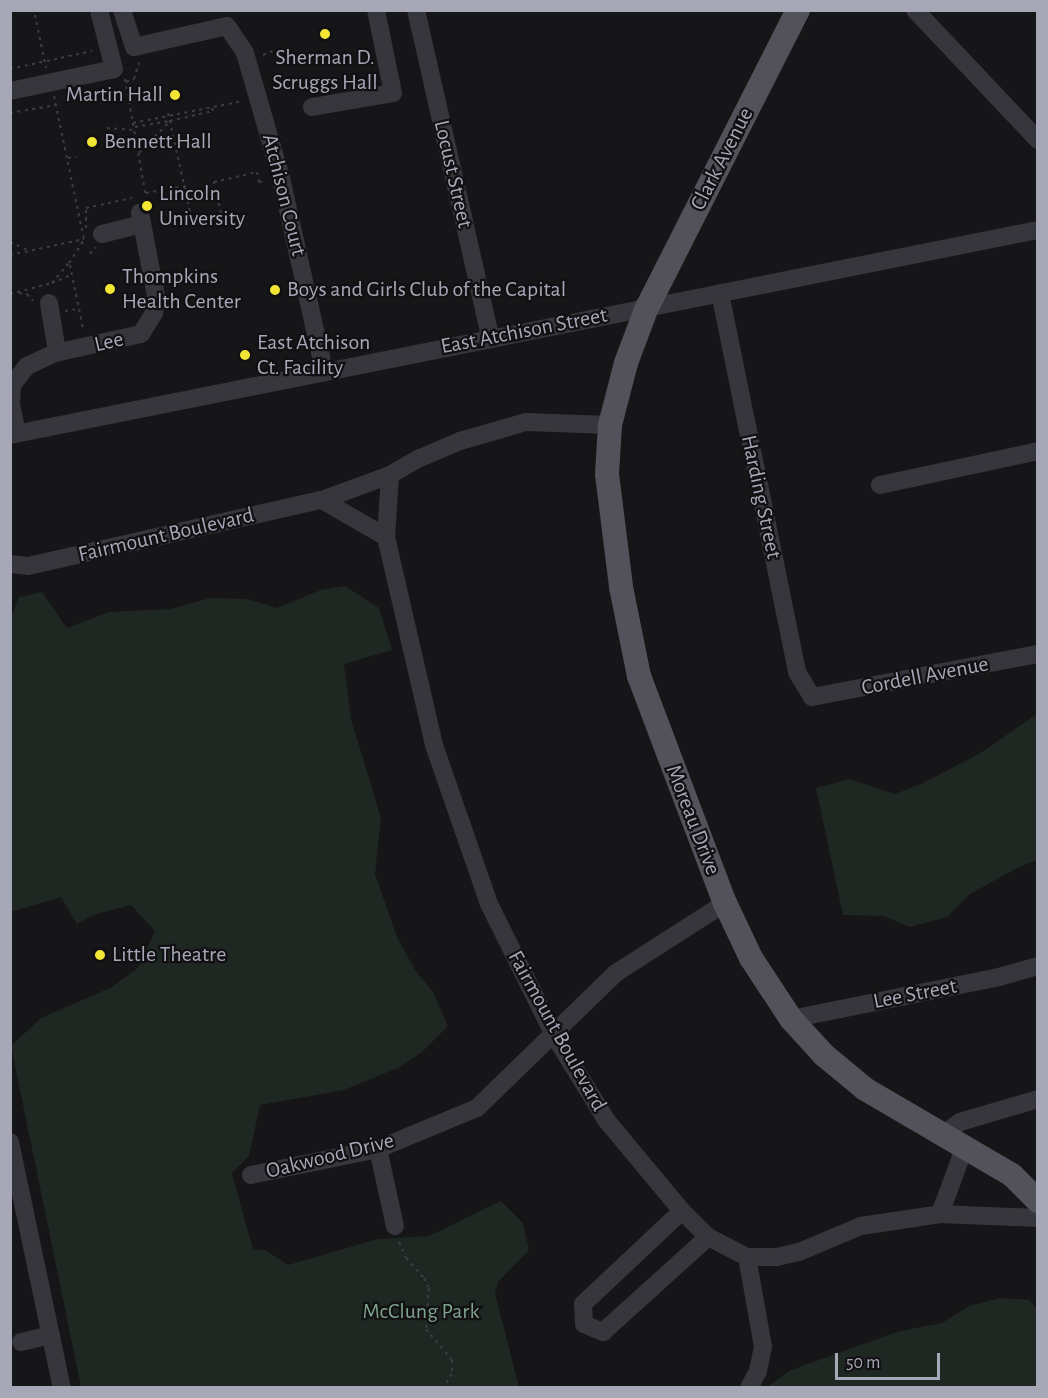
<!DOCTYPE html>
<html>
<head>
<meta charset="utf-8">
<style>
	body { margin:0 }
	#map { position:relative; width:1048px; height:1398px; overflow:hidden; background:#161517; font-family:"Alegreya Sans",sans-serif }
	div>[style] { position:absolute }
	.green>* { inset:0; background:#1f2722 }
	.path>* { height:2px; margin-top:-1px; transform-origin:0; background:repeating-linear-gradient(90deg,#3c3c43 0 3px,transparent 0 7.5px) }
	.minor>* { height:18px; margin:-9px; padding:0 9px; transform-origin:9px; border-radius:9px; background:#37363c }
	.major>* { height:24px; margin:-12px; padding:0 12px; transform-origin:12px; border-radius:12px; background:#53525b }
	.dots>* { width:16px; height:16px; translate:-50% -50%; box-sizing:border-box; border:3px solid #111012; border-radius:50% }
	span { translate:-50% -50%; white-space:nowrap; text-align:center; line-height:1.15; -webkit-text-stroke:4.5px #111012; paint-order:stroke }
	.poi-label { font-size:22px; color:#a7a8b7 }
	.right { translate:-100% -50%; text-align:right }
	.left { translate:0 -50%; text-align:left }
	.street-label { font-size:22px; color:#a7a8b7 }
	.park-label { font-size:22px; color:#7ea28b }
	.frame { position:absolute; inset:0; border:12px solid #a7a8b7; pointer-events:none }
	.scale { position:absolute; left:835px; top:1353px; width:105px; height:27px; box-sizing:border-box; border:3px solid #a7a8b7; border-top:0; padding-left:8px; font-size:18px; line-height:21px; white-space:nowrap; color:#a7a8b7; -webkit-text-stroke:4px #111012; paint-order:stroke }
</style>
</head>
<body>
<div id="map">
	<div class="green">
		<div style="clip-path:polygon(345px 586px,379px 608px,392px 650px,344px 664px,351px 719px,381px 818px,375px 874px,397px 937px,415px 970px,433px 992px,448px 1026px,421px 1053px,400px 1067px,344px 1090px,260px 1105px,249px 1156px,232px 1173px,253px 1250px,265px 1250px,288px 1265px,378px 1239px,429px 1236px,501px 1201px,523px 1223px,529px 1250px,499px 1281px,495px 1293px,519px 1387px,81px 1387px,11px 1046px,41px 1018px,112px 987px,138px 968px,155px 931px,131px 905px,93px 915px,77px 924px,61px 897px,11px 912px,11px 617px,19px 597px,42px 592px,67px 628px,109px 612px,171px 609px,210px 598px,248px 599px,277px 608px,321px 590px)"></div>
		<div style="clip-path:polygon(1037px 714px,1037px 860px,1015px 869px,970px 894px,947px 917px,910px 927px,884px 916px,843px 915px,816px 788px,850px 779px,895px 794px,923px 783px,979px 754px)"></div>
		<div style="clip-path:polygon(1000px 1298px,1029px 1300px,1037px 1308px,1037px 1387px,767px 1387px,791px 1370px,900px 1331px,942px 1323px,969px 1306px)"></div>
	</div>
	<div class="path">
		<div style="left:35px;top:15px;width:54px;rotate:78.3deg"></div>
		<div style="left:263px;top:55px;width:15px;rotate:-23deg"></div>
		<div style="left:10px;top:69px;width:84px;rotate:-12.4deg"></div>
		<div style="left:125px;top:79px;width:120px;rotate:79.9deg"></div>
		<div style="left:126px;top:82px;width:9px;rotate:-21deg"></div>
		<div style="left:134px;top:79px;width:17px;rotate:-73deg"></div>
		<div style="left:54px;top:96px;width:146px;rotate:78.2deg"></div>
		<div style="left:10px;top:113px;width:47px;rotate:-9.9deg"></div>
		<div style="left:168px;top:113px;width:110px;rotate:77.4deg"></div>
		<div style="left:133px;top:123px;width:112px;rotate:-11.3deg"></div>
		<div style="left:135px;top:127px;width:36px;rotate:-10deg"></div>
		<div style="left:107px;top:128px;width:27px;rotate:4deg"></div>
		<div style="left:139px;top:153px;width:45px;rotate:-45.9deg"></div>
		<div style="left:170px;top:121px;width:44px;rotate:-13.1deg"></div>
		<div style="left:213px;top:111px;width:3px;rotate:-108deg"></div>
		<div style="left:68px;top:158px;width:8px;rotate:-7deg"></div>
		<div style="left:146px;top:193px;width:41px;rotate:-9.9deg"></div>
		<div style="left:221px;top:213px;width:32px;rotate:-103deg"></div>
		<div style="left:214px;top:182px;width:44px;rotate:-13.1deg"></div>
		<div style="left:257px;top:172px;width:10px;rotate:79deg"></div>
		<div style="left:259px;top:182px;width:7px;rotate:-8deg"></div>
		<div style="left:186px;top:221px;width:42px;rotate:-12.4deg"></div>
		<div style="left:86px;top:228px;width:20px;rotate:-90deg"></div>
		<div style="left:86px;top:208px;width:47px;rotate:-12.3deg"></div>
		<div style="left:10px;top:242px;width:21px;rotate:25deg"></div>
		<div style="left:90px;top:254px;width:9px;rotate:-49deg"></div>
		<div style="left:10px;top:255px;width:76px;rotate:-12.2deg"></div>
		<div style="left:70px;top:265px;width:65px;rotate:78.5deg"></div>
		<div style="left:52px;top:283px;width:26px;rotate:-50deg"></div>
		<div style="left:69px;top:263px;width:27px;rotate:-57deg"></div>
		<div style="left:19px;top:293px;width:8px;rotate:7deg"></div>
		<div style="left:27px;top:294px;width:9px;rotate:49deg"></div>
		<div style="left:10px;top:294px;width:43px;rotate:-14.7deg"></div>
		<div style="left:52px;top:283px;width:21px;rotate:-23deg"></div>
		<div style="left:65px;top:311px;width:12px;rotate:-9deg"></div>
		<div style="left:399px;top:1242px;width:17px;rotate:66deg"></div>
		<div style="left:406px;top:1258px;width:27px;rotate:48deg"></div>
		<div style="left:424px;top:1278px;width:11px;rotate:63deg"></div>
		<div style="left:429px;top:1288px;width:41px;rotate:94.2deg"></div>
		<div style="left:426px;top:1329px;width:40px;rotate:50deg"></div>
		<div style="left:452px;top:1360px;width:14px;rotate:90deg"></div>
		<div style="left:452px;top:1374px;width:17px;rotate:123deg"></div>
	</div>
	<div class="minor">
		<div style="left:122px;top:10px;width:39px;rotate:72deg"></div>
		<div style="left:134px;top:47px;width:95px;rotate:-12.7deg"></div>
		<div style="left:227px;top:26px;width:32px;rotate:56deg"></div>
		<div style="left:245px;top:53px;width:130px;rotate:73.9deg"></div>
		<div style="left:281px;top:178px;width:198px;rotate:77.4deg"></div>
		<div style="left:416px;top:10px;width:335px;rotate:77.2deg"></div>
		<div style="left:915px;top:10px;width:179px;rotate:46.6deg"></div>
		<div style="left:10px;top:91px;width:106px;rotate:-11.9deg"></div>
		<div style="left:114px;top:69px;width:61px;rotate:-104.3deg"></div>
		<div style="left:312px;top:107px;width:82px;rotate:-9.8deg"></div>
		<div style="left:393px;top:93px;width:85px;rotate:-101.6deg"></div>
		<div style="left:102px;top:234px;width:41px;rotate:-14deg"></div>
		<div style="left:720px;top:293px;width:387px;rotate:78.5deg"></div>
		<div style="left:797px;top:672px;width:29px;rotate:59deg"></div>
		<div style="left:812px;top:697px;width:230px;rotate:-10.8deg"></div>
		<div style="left:49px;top:303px;width:50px;rotate:80.7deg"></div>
		<div style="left:17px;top:433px;width:30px;rotate:-102deg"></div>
		<div style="left:11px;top:404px;width:19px;rotate:-87deg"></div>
		<div style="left:12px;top:385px;width:24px;rotate:-52deg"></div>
		<div style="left:27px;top:366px;width:31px;rotate:-25deg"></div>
		<div style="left:55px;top:353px;width:88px;rotate:-12.5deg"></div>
		<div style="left:141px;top:334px;width:25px;rotate:-58deg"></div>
		<div style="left:154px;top:313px;width:17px;rotate:-83deg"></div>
		<div style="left:156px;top:296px;width:85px;rotate:-100.9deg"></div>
		<div style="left:10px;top:435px;width:1048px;rotate:-11.28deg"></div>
		<div style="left:390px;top:475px;width:62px;rotate:93.7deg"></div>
		<div style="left:386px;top:537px;width:213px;rotate:77deg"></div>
		<div style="left:434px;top:745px;width:168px;rotate:70.9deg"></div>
		<div style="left:489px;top:904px;width:146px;rotate:63.6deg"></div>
		<div style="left:554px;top:1035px;width:101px;rotate:58.4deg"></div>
		<div style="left:607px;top:1121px;width:117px;rotate:50.2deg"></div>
		<div style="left:682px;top:1211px;width:37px;rotate:45deg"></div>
		<div style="left:708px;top:1237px;width:44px;rotate:27.1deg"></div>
		<div style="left:747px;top:1257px;width:30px"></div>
		<div style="left:777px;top:1257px;width:23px;rotate:-13deg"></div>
		<div style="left:799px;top:1252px;width:67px;rotate:-22.8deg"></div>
		<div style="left:861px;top:1226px;width:80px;rotate:-8.6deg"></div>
		<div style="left:940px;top:1214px;width:98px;rotate:2.3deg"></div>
		<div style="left:880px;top:485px;width:162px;rotate:-12.1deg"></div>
		<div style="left:322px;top:500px;width:74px;rotate:30deg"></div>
		<div style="left:10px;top:564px;width:18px;rotate:6deg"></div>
		<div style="left:28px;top:566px;width:301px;rotate:-12.7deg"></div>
		<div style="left:322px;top:500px;width:72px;rotate:-20.2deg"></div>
		<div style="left:390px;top:475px;width:34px;rotate:-30deg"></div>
		<div style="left:420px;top:458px;width:43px;rotate:-23deg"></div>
		<div style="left:460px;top:441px;width:69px;rotate:-16.1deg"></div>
		<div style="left:526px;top:422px;width:84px;rotate:2deg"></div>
		<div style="left:791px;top:1019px;width:212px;rotate:-11.4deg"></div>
		<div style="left:999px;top:977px;width:41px;rotate:-15.8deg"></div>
		<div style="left:943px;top:1134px;width:21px;rotate:-35deg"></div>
		<div style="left:960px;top:1122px;width:81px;rotate:-16.4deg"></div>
		<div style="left:10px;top:1142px;width:251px;rotate:78.1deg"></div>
		<div style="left:378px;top:1149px;width:79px;rotate:77.6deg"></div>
		<div style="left:251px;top:1175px;width:130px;rotate:-11.6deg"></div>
		<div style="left:378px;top:1149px;width:107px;rotate:-22.5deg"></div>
		<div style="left:477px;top:1108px;width:194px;rotate:-44.2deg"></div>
		<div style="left:616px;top:973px;width:130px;rotate:-32.7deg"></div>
		<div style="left:682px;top:1211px;width:136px;rotate:136.8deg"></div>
		<div style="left:583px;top:1304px;width:20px;rotate:87deg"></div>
		<div style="left:584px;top:1324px;width:21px;rotate:23deg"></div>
		<div style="left:603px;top:1332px;width:142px;rotate:-42.1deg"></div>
		<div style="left:940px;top:1214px;width:72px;rotate:-69.8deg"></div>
		<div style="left:747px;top:1257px;width:91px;rotate:79.9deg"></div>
		<div style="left:763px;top:1347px;width:25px;rotate:102deg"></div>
		<div style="left:758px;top:1371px;width:19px;rotate:118deg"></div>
		<div style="left:21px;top:1342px;width:31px;rotate:-13deg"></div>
	</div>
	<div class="major">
		<div style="left:798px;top:10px;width:333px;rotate:116.9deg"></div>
		<div style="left:647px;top:307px;width:60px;rotate:110.6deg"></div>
		<div style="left:626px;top:363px;width:64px;rotate:104.5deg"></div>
		<div style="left:610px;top:425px;width:49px;rotate:93.5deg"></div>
		<div style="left:607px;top:474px;width:114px;rotate:82.9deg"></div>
		<div style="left:621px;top:587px;width:91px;rotate:78.6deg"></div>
		<div style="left:639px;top:676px;width:243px;rotate:69.3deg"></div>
		<div style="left:725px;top:903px;width:61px;rotate:64.7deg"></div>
		<div style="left:751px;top:958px;width:73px;rotate:56.7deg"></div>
		<div style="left:791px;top:1019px;width:49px;rotate:47.5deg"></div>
		<div style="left:824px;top:1055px;width:53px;rotate:39.7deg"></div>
		<div style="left:865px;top:1089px;width:170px;rotate:30.3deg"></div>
		<div style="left:1012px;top:1175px;width:37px;rotate:45deg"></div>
	</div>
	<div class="dots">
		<div style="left:325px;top:34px;background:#f1e634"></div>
		<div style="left:175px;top:95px;background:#f1e634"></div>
		<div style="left:92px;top:142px;background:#f1e634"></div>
		<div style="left:147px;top:206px;background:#f1e634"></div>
		<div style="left:110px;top:289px;background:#f1e634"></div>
		<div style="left:275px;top:290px;background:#f1e634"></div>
		<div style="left:245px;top:355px;background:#f1e634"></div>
		<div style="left:100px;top:955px;background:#f1e634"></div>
	</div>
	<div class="poi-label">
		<span style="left:325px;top:70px">Sherman D.<br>Scruggs Hall</span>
		<span class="right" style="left:163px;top:95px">Martin Hall</span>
		<span class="left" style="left:104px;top:142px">Bennett Hall</span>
		<span class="left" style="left:159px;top:206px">Lincoln<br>University</span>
		<span class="left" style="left:122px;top:289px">Thompkins<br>Health Center</span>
		<span class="left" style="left:287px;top:290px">Boys and Girls Club of the Capital</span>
		<span class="left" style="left:257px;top:355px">East Atchison<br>Ct. Facility</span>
		<span class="left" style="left:112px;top:955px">Little Theatre</span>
	</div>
	<div class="street-label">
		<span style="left:722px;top:159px;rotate:-63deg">Clark Avenue</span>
		<span style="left:453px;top:174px;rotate:77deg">Locust Street</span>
		<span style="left:284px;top:195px;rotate:76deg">Atchison Court</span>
		<span style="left:524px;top:331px;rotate:-11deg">East Atchison Street</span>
		<span style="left:109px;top:342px;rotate:-13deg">Lee</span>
		<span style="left:761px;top:497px;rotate:78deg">Harding Street</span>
		<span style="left:166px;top:535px;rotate:-13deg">Fairmount Boulevard</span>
		<span style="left:925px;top:676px;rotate:-11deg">Cordell Avenue</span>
		<span style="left:693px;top:820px;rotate:69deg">Moreau Drive</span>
		<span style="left:915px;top:994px;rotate:-11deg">Lee Street</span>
		<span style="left:557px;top:1031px;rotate:61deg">Fairmount Boulevard</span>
		<span style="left:330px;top:1156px;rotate:-14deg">Oakwood Drive</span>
	</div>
	<div class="park-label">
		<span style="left:421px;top:1312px">McClung Park</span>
	</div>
	<div class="frame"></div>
	<div class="scale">50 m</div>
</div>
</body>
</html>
